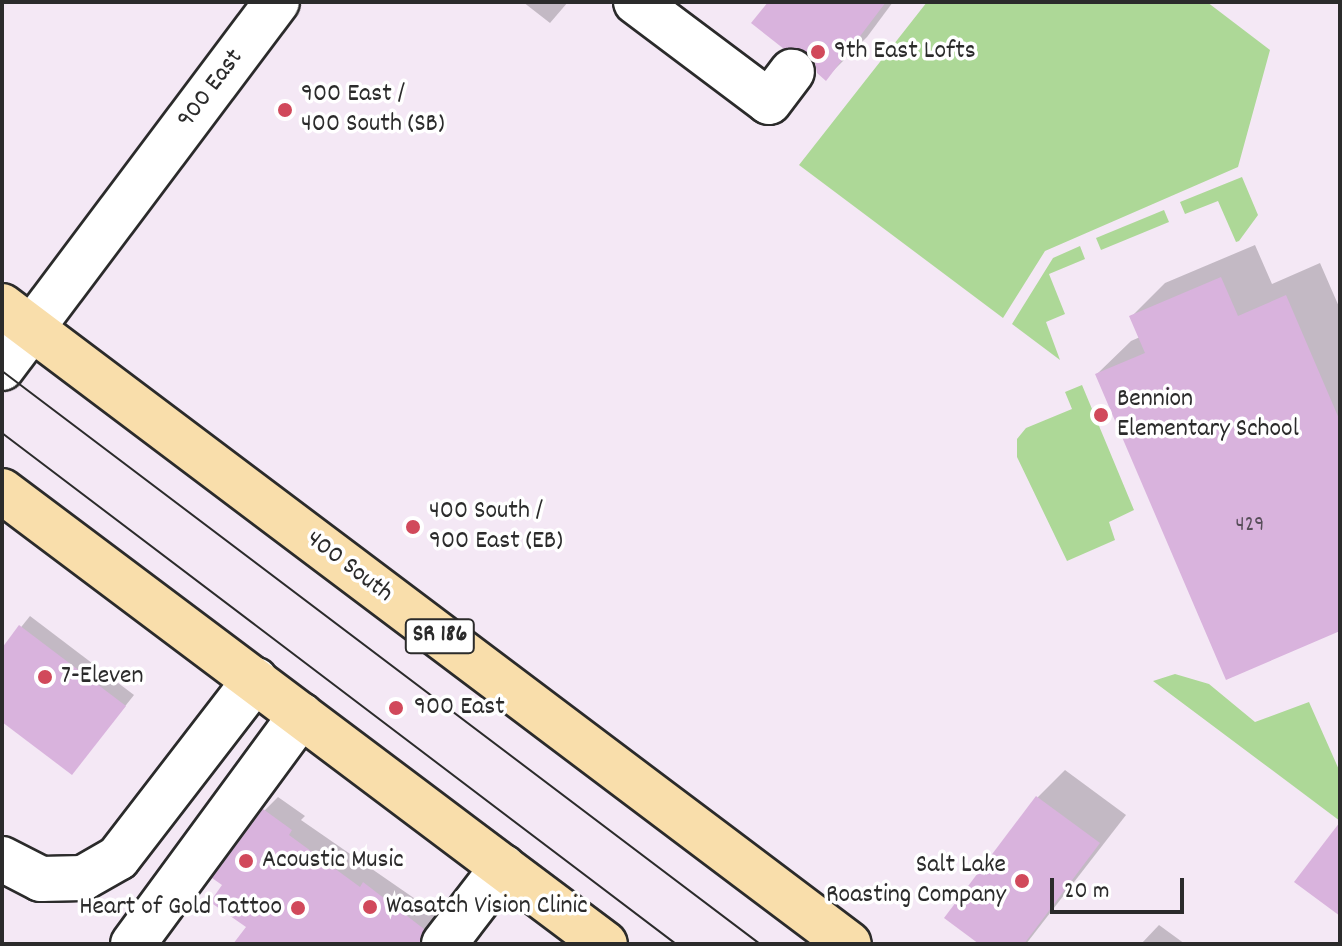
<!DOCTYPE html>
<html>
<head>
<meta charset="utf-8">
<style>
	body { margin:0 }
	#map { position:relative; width:1342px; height:946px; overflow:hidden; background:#f4e8f5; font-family:Dekko,sans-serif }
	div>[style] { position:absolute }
	.green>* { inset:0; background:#add897 }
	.shadow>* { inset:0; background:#0003 }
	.building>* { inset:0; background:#d9b3dd }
	.roads { filter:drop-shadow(2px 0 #2b2b2b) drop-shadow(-2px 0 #2b2b2b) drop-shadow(0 2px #2b2b2b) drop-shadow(0 -2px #2b2b2b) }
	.minor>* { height:44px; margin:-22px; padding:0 22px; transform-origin:22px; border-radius:22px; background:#fff }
	.major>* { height:44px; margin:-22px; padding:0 22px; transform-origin:22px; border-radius:22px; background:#f9deab }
	.tram>* { height:2px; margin:-1px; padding:0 1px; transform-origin:1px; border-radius:1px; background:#2b2b2b }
	.dots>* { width:22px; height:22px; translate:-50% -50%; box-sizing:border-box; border:4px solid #fff; border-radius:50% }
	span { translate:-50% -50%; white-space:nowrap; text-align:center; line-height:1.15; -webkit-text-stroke:7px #fff; paint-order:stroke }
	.number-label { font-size:22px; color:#564d58 }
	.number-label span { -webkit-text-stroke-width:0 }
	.shield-label span { padding:2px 6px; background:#fff; border:2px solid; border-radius:6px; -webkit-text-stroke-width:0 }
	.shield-label { font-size:24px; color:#2b2b2b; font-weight:700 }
	.poi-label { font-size:26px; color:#2b2b2b }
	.left { translate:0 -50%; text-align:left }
	.right { translate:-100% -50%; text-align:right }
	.street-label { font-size:26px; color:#2b2b2b }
	.frame { position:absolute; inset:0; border:4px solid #2b2b2b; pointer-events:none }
	.scale { position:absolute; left:1050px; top:878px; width:134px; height:36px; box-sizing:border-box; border:4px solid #2b2b2b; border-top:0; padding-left:10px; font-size:24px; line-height:28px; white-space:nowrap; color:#2b2b2b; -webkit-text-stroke:6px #fff; paint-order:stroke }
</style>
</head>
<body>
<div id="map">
	<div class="green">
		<div style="clip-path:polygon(927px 2px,1207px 2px,1270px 50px,1238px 167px,1045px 251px,1003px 318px,799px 165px)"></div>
		<div style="clip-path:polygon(1242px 177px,1258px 215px,1239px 241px,1236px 242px,1218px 201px,1185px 214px,1180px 202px)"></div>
		<div style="clip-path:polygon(1164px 210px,1169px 222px,1101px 250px,1096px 238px)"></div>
		<div style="clip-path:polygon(1080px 246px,1085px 259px,1049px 274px,1065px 314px,1046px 322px,1060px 360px,1012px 324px,1053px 258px)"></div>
		<div style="clip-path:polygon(1082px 385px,1134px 510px,1109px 522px,1115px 540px,1067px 561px,1017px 457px,1017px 439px,1026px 428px,1072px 409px,1065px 392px)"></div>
		<div style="clip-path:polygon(1175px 674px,1209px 684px,1255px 722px,1309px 702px,1340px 772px,1340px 821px,1153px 681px)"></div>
	</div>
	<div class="shadow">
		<div style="clip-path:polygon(523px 2px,568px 2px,550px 23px)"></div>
		<div style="clip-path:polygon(770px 2px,893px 2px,867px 37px,826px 78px)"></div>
		<div style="clip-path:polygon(1255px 245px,1272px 284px,1320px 263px,1340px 309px,1340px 629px,1097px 374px,1131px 341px,1140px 337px,1131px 317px,1165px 283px)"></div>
		<div style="clip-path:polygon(30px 616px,134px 695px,72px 773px,2px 719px,2px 651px)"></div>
		<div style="clip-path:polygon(1065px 770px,1126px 815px,1026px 944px,983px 944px,1038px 797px)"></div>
		<div style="clip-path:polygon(278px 797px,305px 816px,301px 820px,437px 914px,419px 944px,259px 944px,248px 927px,264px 811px)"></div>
		<div style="clip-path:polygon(1159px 925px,1185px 944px,1141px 944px)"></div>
	</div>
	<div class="building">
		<div style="clip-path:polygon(768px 2px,886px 2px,826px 81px,817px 73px,815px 62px,807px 52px,784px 49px,751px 23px)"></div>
		<div style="clip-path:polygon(1221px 277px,1238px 316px,1286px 295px,1340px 421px,1340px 631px,1226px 680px,1095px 374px,1145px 353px,1129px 316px)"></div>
		<div style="clip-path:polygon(19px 625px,126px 706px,72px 775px,2px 722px,2px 648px)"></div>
		<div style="clip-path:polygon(1036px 796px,1100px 843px,1024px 944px,979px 944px,944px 918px)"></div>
		<div style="clip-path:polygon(263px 809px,292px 830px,289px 835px,360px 887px,363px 882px,424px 929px,420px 944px,233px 944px,246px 927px,210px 902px,222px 885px,212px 878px)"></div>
		<div style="clip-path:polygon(1340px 822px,1340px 916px,1294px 882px)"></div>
	</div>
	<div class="roads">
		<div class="minor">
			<div style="left:636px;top:2px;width:166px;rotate:36.9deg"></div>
			<div style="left:769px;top:102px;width:38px;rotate:-53deg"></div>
			<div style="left:2px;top:368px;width:458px;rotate:-53.1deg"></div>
			<div style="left:2px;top:859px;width:44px;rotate:27.1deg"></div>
			<div style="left:41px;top:879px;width:42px;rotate:-1.4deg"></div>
			<div style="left:83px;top:878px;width:40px;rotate:-29.7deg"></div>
			<div style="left:118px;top:858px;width:225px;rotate:-52.4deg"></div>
			<div style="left:133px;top:944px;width:284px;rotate:-53.7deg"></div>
			<div style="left:444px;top:944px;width:97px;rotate:-52.5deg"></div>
		</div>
		<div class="major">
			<div style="left:2px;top:306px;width:1060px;rotate:36.99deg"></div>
			<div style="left:2px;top:491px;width:754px;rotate:36.92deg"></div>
		</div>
	</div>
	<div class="tram">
		<div style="left:2px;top:371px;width:950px;rotate:37.09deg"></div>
		<div style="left:2px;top:433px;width:846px;rotate:37.17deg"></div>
	</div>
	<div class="dots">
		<div style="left:818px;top:52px;background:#d1495b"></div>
		<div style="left:285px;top:110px;background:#d1495b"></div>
		<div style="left:1101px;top:415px;background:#d1495b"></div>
		<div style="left:413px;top:527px;background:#d1495b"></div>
		<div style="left:45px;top:677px;background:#d1495b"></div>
		<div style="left:396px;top:708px;background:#d1495b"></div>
		<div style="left:246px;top:861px;background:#d1495b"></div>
		<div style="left:1022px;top:881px;background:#d1495b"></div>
		<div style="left:370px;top:907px;background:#d1495b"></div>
		<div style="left:298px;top:908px;background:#d1495b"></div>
	</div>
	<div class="number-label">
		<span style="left:1250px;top:526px">429</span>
	</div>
	<div class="shield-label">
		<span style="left:440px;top:636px">SR 186</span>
	</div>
	<div class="poi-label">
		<span class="left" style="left:834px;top:52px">9th East Lofts</span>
		<span class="left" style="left:301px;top:110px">900 East /<br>400 South (SB)</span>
		<span class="left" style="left:1117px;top:415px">Bennion<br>Elementary School</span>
		<span class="left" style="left:429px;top:527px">400 South /<br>900 East (EB)</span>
		<span class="left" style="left:61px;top:677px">7-Eleven</span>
		<span class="left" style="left:414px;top:708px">900 East</span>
		<span class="left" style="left:262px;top:861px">Acoustic Music</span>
		<span class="right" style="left:1006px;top:881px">Salt Lake<br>Roasting Company</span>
		<span class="left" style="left:386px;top:907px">Wasatch Vision Clinic</span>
		<span class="right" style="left:282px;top:908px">Heart of Gold Tattoo</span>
	</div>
	<div class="street-label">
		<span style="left:211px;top:89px;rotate:-53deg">900 East</span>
		<span style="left:349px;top:567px;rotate:37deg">400 South</span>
	</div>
	<div class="frame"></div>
	<div class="scale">20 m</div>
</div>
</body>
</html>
